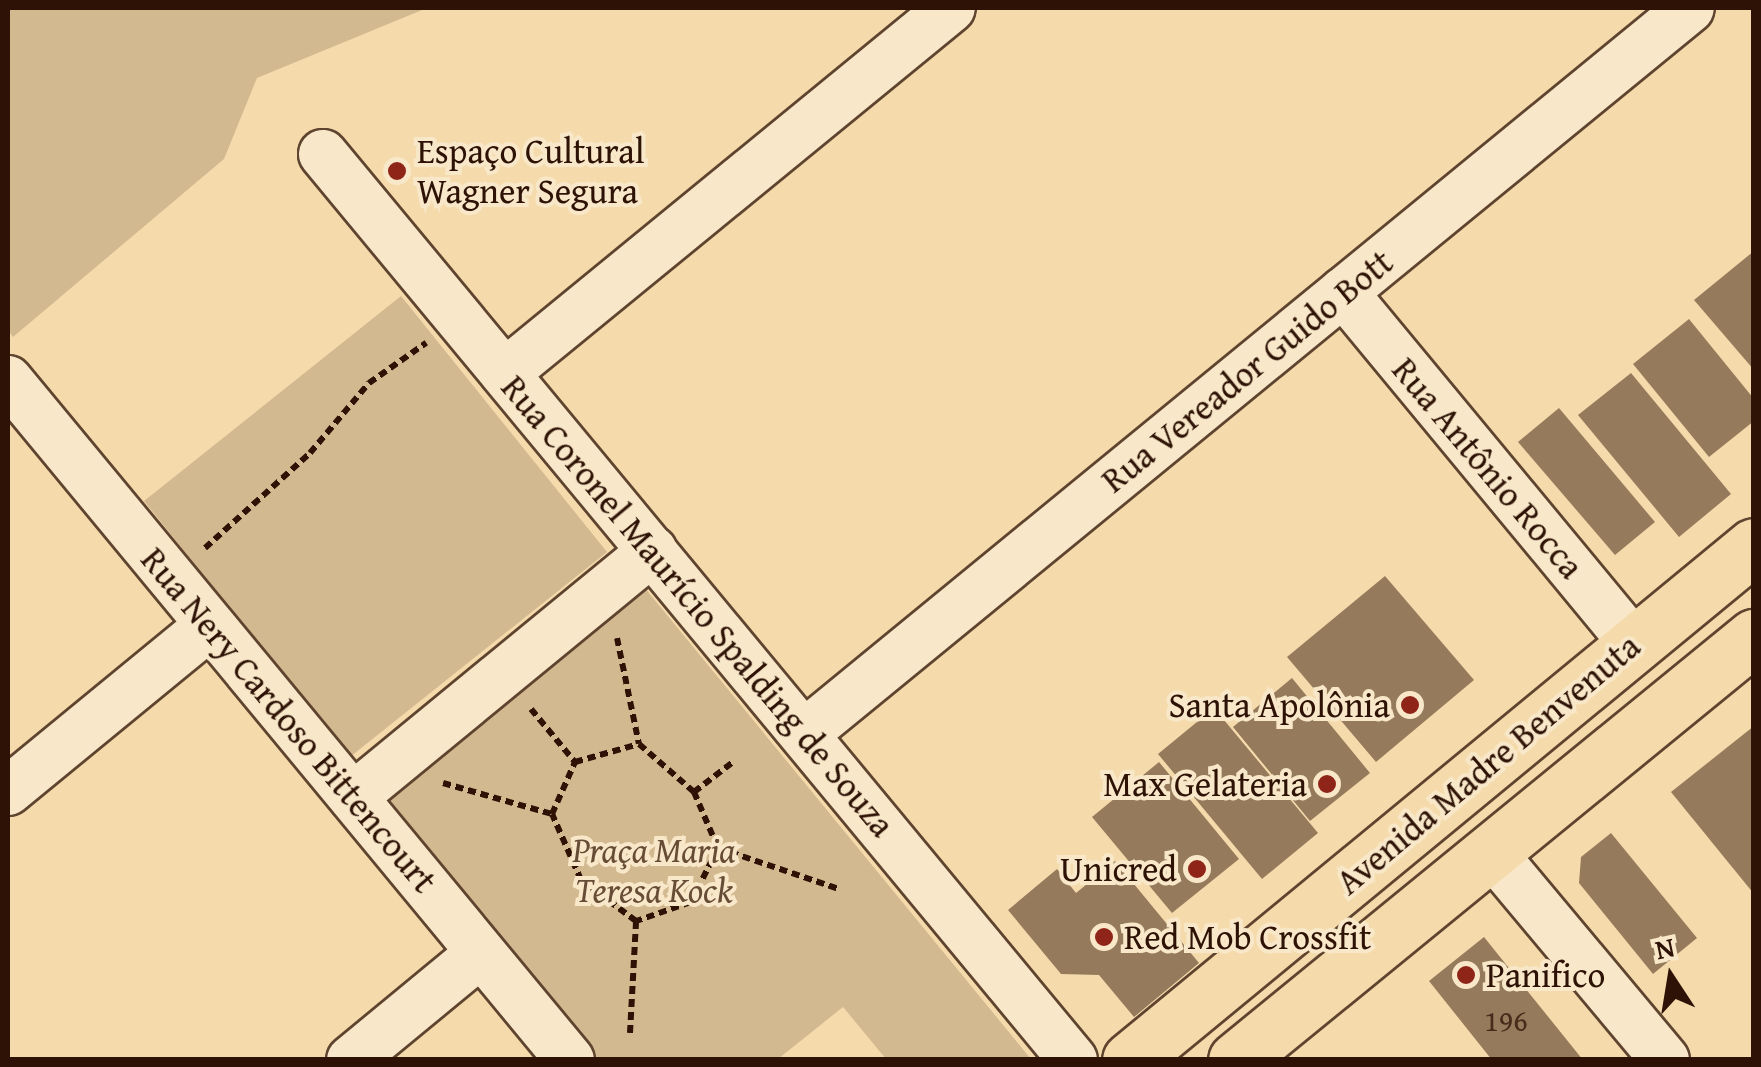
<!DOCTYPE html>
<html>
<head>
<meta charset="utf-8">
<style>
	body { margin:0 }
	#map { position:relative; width:1761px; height:1067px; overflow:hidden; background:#f5dbac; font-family:"Gentium Book Plus",serif }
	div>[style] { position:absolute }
	.green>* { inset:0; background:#d3b990 }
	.building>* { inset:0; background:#957b5c }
	.path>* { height:6px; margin-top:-3px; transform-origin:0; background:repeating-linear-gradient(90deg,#2d1205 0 8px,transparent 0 13px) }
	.roads { filter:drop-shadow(2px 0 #5f442f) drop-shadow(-2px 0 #5f442f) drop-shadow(0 2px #5f442f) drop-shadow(0 -2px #5f442f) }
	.street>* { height:48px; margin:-24px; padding:0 24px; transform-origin:24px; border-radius:24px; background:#f8e8c9 }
	.primary>* { height:55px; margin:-27.5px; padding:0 27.5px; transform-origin:27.5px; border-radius:27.5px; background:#f5dbac }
	.dots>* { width:28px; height:28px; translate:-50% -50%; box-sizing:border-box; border:5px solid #f8e8c9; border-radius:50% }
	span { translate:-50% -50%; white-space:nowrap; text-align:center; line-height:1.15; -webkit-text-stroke:8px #f8e8c9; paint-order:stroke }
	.number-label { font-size:30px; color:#472c1b }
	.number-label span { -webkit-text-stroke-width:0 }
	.poi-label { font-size:35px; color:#2d1205 }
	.left { translate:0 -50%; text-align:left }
	.right { translate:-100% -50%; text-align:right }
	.street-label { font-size:35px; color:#2d1205 }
	.park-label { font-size:35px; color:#674c36; font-style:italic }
	.frame { position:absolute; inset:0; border:10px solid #2d1205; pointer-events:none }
	.north { position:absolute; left:1621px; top:927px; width:100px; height:100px; -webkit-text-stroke:8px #f8e8c9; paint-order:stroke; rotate:348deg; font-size:28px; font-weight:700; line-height:40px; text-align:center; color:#2d1205 }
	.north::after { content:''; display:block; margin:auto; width:35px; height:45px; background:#2d1205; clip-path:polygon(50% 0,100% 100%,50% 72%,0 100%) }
</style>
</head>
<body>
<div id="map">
	<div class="green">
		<div style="clip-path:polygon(8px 8px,427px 8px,257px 78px,224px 159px,13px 337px,8px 330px)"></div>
		<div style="clip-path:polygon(401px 296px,607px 552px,350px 757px,144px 501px)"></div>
		<div style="clip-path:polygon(644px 587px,1031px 1059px,886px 1059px,843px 1007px,778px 1059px,586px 1059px,376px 803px)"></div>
	</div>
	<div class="building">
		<div style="clip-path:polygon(1754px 251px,1754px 370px,1694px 300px)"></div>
		<div style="clip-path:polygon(1689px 319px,1754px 399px,1754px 421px,1709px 457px,1633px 364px)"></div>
		<div style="clip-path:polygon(1631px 373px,1731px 494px,1679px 537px,1578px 415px)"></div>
		<div style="clip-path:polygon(1559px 408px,1655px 522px,1615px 555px,1518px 442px)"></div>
		<div style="clip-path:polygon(1385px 576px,1474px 680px,1376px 762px,1287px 657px)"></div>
		<div style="clip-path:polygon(1292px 678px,1370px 773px,1310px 821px,1233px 727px)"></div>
		<div style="clip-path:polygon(1214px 708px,1318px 833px,1262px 879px,1158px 754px)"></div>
		<div style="clip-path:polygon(1754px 726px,1754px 894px,1671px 792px)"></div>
		<div style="clip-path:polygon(1159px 762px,1239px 859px,1172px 913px,1092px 817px)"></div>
		<div style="clip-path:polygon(1611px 833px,1697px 938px,1653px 974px,1579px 883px,1581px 857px)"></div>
		<div style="clip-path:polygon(1115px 861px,1199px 963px,1134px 1017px,1099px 975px,1061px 974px,1008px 910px,1057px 869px,1076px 893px)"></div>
		<div style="clip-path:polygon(1484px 937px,1583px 1060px,1492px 1060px,1429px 981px)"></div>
	</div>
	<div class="path">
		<div style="left:205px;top:548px;width:142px;rotate:-42.1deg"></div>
		<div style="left:310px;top:453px;width:92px;rotate:-49.9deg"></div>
		<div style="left:369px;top:383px;width:70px;rotate:-35.1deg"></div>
		<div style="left:617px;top:638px;width:108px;rotate:78.3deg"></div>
		<div style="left:531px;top:709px;width:69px;rotate:50.3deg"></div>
		<div style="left:639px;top:744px;width:73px;rotate:41.1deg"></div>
		<div style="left:694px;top:792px;width:61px;rotate:66.8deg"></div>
		<div style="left:718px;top:848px;width:60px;rotate:116.6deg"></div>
		<div style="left:691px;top:902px;width:58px;rotate:160.9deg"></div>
		<div style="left:636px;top:921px;width:69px;rotate:-143.3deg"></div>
		<div style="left:581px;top:880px;width:72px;rotate:-113.7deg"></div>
		<div style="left:552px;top:814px;width:57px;rotate:-66.1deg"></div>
		<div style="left:575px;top:762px;width:66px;rotate:-15.7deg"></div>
		<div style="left:443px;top:783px;width:113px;rotate:15.9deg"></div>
		<div style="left:694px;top:792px;width:49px;rotate:-37.6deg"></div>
		<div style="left:718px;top:848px;width:128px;rotate:18.7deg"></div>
		<div style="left:630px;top:1033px;width:112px;rotate:-86.9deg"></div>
	</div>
	<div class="roads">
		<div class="street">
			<div style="left:323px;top:154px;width:1176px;rotate:50.38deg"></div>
			<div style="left:1343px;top:292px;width:455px;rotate:50.4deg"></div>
			<div style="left:505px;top:373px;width:576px;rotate:-39.3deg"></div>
			<div style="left:8px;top:380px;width:882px;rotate:50.43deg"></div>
			<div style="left:804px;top:734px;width:1145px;rotate:-39.33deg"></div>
			<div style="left:8px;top:791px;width:261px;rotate:-39.4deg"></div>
			<div style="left:353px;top:797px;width:388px;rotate:-39.4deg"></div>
			<div style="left:1493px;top:854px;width:268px;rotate:50.1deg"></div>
			<div style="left:351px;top:1060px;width:168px;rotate:-39.5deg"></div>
		</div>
		<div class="primary">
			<div style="left:1130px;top:1060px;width:808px;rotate:-39.48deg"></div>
			<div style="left:1236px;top:1060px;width:669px;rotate:-39.24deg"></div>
		</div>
	</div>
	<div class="dots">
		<div style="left:397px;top:171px;background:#8f2418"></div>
		<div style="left:1410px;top:705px;background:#8f2418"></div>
		<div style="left:1327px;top:784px;background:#8f2418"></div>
		<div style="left:1197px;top:869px;background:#8f2418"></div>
		<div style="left:1104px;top:937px;background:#8f2418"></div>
		<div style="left:1466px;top:975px;background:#8f2418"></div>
	</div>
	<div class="number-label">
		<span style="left:1506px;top:1020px">196</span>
	</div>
	<div class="poi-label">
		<span class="left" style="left:417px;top:171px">Espaço Cultural<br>Wagner Segura</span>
		<span class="right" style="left:1390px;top:705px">Santa Apolônia</span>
		<span class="right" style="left:1307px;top:784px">Max Gelateria</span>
		<span class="right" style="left:1177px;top:869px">Unicred</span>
		<span class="left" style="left:1124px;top:937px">Red Mob Crossfit</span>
		<span class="left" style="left:1486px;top:975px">Panifico</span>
	</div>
	<div class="street-label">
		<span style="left:1247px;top:371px;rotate:-39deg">Rua Vereador Guido Bott</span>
		<span style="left:1488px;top:468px;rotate:50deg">Rua Antônio Rocca</span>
		<span style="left:698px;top:606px;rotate:50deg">Rua Coronel Maurício Spalding de Souza</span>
		<span style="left:289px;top:720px;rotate:50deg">Rua Nery Cardoso Bittencourt</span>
		<span style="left:1488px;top:764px;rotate:-40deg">Avenida Madre Benvenuta</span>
	</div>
	<div class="park-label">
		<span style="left:654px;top:870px">Praça Maria<br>Teresa Kock</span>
	</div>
	<div class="frame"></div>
	<div class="north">N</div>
</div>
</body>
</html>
